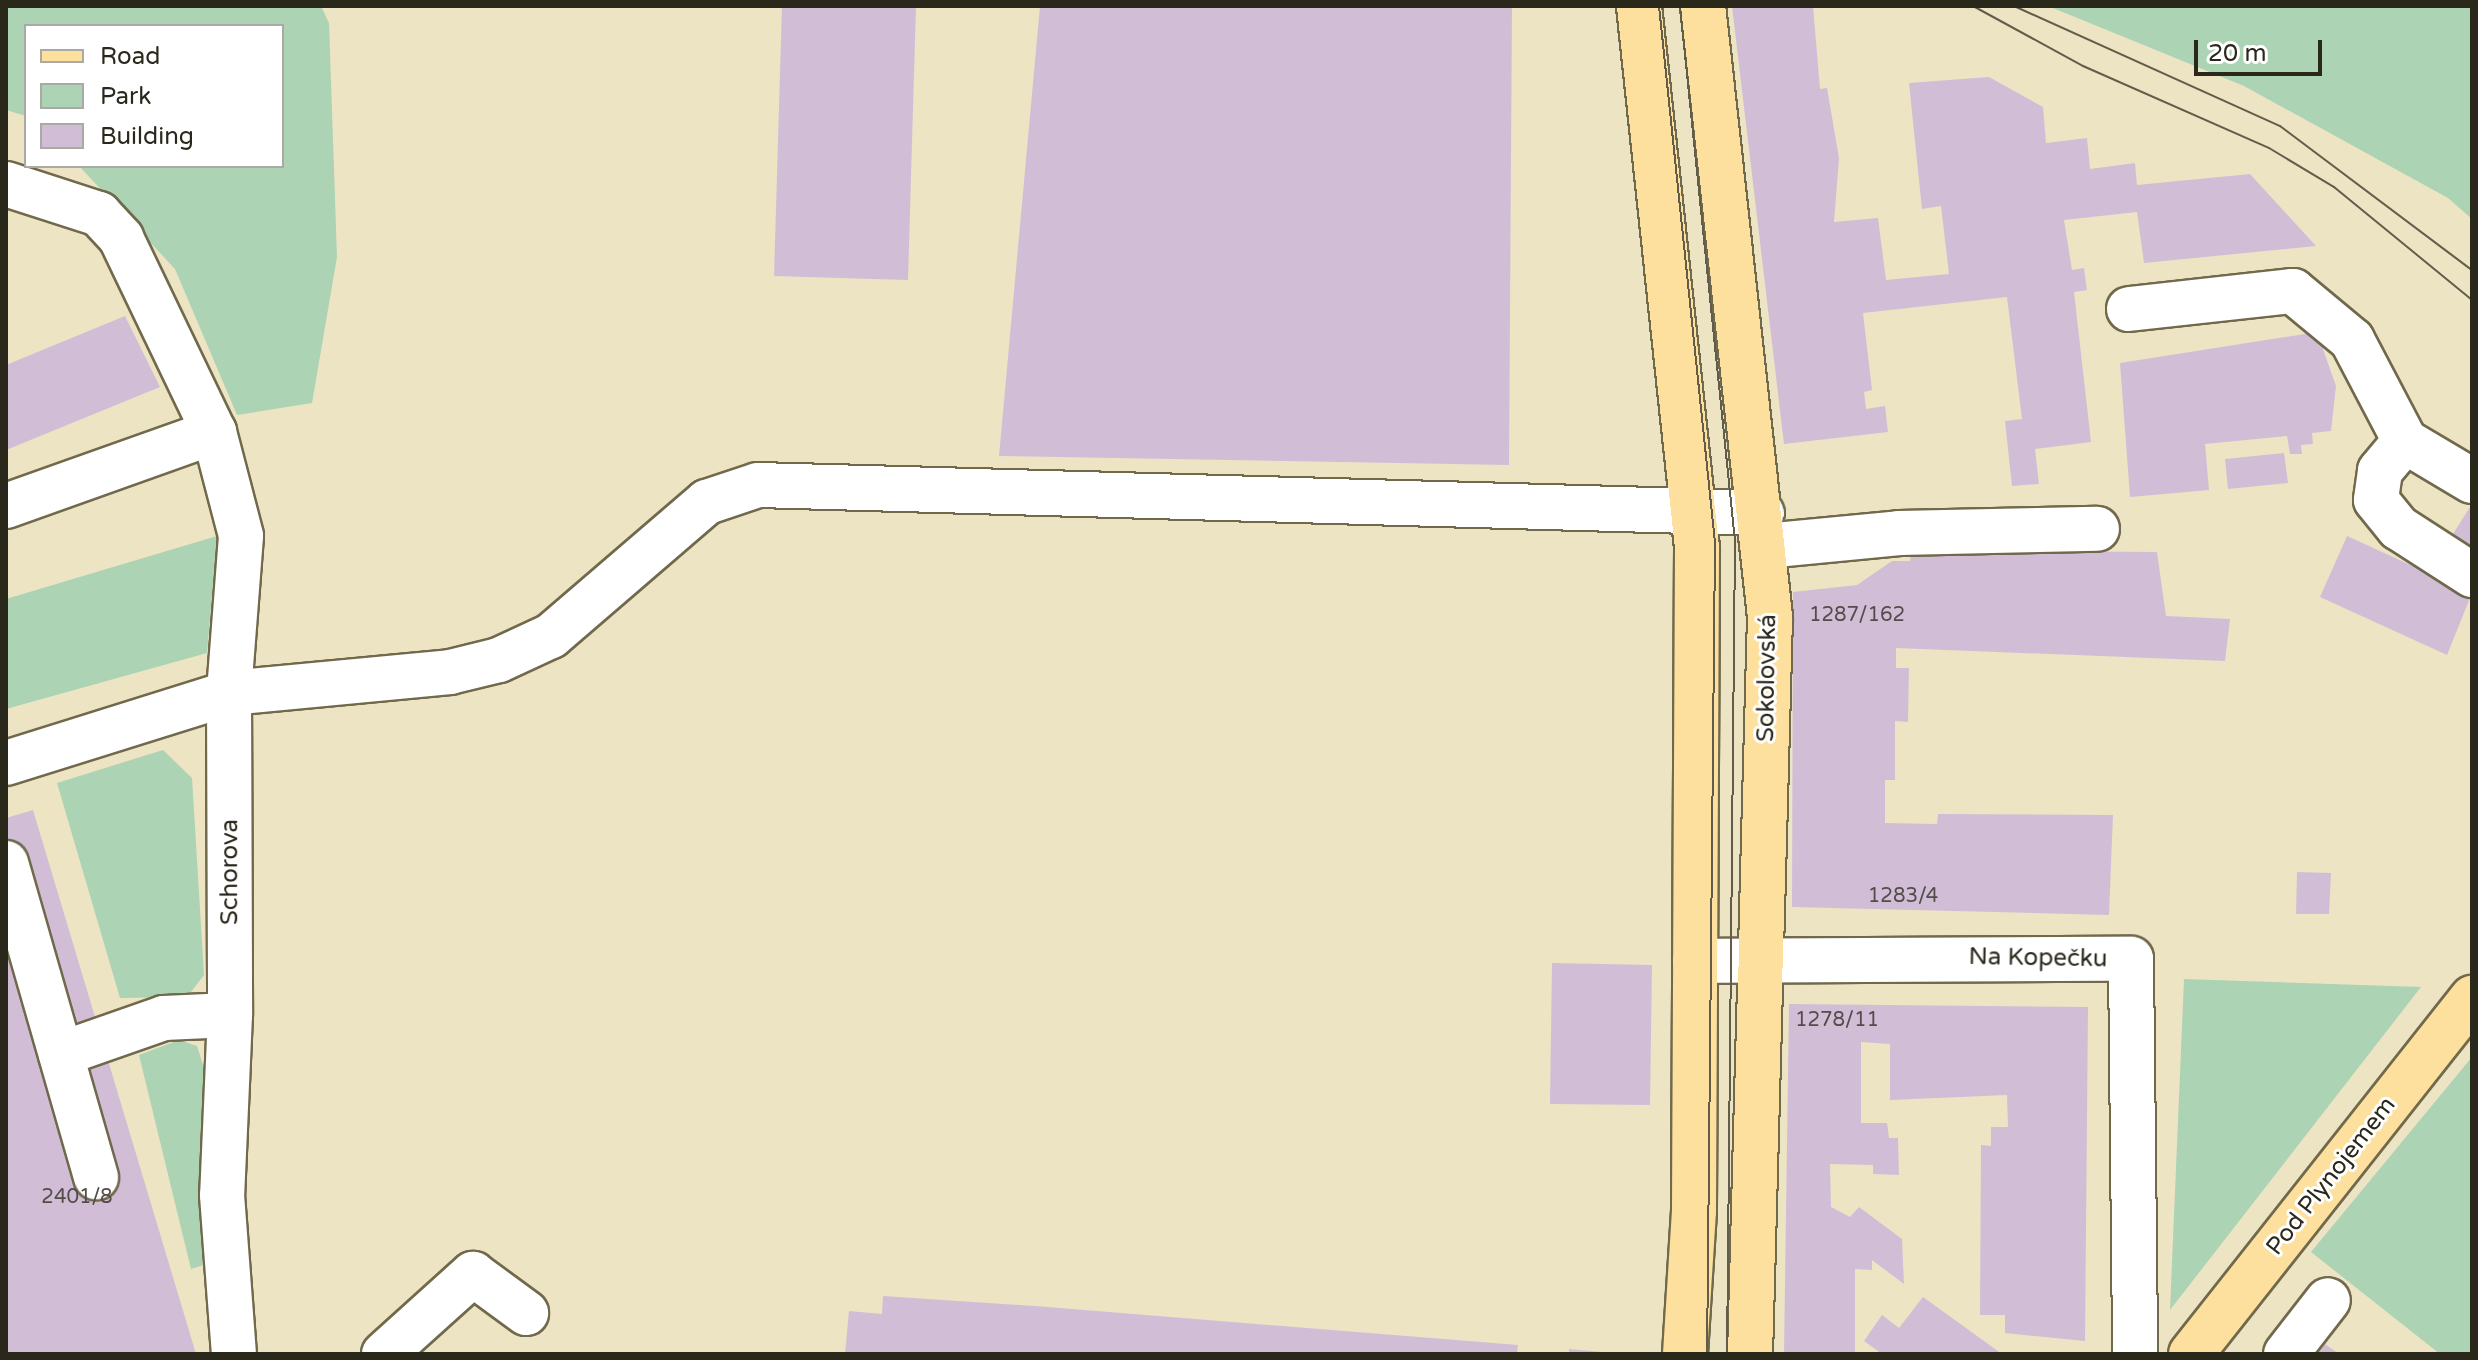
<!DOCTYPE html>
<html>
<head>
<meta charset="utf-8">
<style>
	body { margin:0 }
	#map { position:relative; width:2478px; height:1360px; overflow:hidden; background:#ede4c4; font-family:"Varela Round",sans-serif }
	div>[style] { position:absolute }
	.green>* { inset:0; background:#acd3b4 }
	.building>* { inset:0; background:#d2bdd7 }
	.roads { filter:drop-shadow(2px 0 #71694c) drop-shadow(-2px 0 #71694c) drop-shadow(0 2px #71694c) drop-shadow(0 -2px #71694c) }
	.minor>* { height:44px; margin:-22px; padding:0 22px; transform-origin:22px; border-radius:22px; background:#fff }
	.major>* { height:44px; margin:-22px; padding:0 22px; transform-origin:22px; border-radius:22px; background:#fddf9e }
	.tram>* { height:2px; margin:-1px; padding:0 1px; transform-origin:1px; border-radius:1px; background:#625d4b }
	span { translate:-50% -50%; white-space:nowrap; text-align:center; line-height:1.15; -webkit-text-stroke:6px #fff; paint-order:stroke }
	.number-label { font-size:20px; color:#544c4a }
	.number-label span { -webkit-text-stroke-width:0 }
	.street-label { font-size:24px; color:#2a271b }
	.frame { position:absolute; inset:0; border:8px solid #2a271b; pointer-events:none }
	.legend { position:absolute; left:24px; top:24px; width:260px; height:144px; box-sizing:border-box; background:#fff; border:2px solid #aaa9a4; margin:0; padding:10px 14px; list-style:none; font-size:24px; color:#2a271b }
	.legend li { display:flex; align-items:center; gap:16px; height:40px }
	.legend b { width:40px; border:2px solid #aaa9a4 }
	.scale { position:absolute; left:2194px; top:40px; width:128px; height:36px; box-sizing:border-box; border:4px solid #2a271b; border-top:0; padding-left:10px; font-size:24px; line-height:28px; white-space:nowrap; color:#2a271b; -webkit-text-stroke:6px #fff; paint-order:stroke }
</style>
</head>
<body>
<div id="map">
	<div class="green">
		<div style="clip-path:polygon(6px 6px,321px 6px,329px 23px,337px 257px,312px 403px,237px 415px,175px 269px,79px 166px,282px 166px,282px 26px,26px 26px,26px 116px,6px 110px)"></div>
		<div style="clip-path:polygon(2048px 6px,2472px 6px,2472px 219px,2448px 198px,2244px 86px)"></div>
		<div style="clip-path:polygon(217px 536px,207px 653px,6px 709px,6px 599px)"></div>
		<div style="clip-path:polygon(163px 750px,192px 778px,204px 975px,187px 997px,120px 998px,57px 783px)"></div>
		<div style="clip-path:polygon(2184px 979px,2421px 987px,2170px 1310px)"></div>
		<div style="clip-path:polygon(179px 1040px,197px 1046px,204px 1068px,204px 1265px,191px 1269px,139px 1055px)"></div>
		<div style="clip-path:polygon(2472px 1057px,2472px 1354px,2440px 1354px,2311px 1252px)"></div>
	</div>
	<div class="building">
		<div style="clip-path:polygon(782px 6px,916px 6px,908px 280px,774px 276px)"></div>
		<div style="clip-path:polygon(1040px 6px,1512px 6px,1509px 465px,999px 456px)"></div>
		<div style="clip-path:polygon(1732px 6px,1813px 6px,1820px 89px,1827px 88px,1839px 158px,1834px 222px,1878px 218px,1886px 280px,1949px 274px,1941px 206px,1922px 209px,1909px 83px,1989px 77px,2043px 107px,2046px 143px,2087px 138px,2090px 169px,2135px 163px,2137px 185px,2250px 174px,2316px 246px,2144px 263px,2137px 212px,2064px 220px,2072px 270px,2084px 268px,2087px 290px,2074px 292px,2091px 442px,2035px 449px,2039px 484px,2012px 486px,2005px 421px,2022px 419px,2007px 297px,1863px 313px,1872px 390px,1864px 392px,1866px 409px,1885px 406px,1888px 432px,1784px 444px)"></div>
		<div style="clip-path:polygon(125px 316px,160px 387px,6px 450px,6px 365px)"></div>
		<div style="clip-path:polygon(2317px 332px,2336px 386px,2331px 431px,2312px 433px,2313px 444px,2301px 445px,2302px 454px,2290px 454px,2287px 436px,2205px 444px,2209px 490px,2130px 497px,2120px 363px)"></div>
		<div style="clip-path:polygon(2284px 453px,2288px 483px,2228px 489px,2225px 459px)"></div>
		<div style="clip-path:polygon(2472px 504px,2472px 550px,2451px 537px)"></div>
		<div style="clip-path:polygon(2347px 536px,2472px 593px,2447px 655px,2320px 597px)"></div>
		<div style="clip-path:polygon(1911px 550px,2157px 552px,2166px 616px,2230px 619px,2225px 661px,1896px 648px,1896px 668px,1909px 668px,1908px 722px,1895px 721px,1895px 780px,1885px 780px,1885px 823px,1937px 824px,1938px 814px,2113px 815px,2109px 915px,1792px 907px,1793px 592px,1857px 585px,1892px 561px,1910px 561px)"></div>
		<div style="clip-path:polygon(33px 810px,196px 1354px,6px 1354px,6px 818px)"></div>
		<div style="clip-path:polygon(2297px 872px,2331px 873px,2329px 914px,2296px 914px)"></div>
		<div style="clip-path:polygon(1552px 963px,1652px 965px,1650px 1105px,1550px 1104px)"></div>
		<div style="clip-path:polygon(1789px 1004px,2088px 1007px,2085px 1341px,2005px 1333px,2005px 1315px,1980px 1315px,1981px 1145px,1991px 1146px,1991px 1127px,2008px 1127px,2007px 1095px,1890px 1100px,1890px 1044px,1861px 1042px,1861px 1123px,1887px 1123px,1889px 1138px,1898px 1138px,1899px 1175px,1873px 1174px,1873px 1165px,1830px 1164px,1831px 1207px,1850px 1217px,1859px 1207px,1902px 1239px,1904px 1284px,1872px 1260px,1872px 1270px,1855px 1269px,1855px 1354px,1784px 1354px)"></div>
		<div style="clip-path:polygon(883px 1296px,1035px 1306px,1518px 1345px,1517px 1354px,845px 1354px,849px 1311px,882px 1314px)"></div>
		<div style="clip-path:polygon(1923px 1297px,2002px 1354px,1882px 1354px,1864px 1341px,1882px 1315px,1899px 1328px)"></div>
		<div style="clip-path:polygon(2325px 1344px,2339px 1354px,2318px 1354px)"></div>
		<div style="clip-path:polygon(1569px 1349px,1603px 1352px,1603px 1354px,1569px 1354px)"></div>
	</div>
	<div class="roads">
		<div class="minor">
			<div style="left:6px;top:184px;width:98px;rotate:17.9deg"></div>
			<div style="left:99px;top:214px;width:33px;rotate:47deg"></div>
			<div style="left:121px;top:238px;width:215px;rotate:64.4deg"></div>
			<div style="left:2129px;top:309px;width:165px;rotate:-6.3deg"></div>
			<div style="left:2293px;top:291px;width:77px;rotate:39.7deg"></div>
			<div style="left:2352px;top:340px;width:114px;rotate:62.3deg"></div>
			<div style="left:2472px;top:481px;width:78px;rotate:-149.2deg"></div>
			<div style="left:2405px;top:441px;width:39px;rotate:130deg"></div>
			<div style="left:2380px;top:471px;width:29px;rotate:98deg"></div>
			<div style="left:2376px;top:500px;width:36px;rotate:51deg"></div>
			<div style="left:2399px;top:528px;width:87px;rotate:32.8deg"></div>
			<div style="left:6px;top:506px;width:221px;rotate:-19.6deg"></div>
			<div style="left:214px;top:432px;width:107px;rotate:75.4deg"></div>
			<div style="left:241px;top:536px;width:157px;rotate:94.4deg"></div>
			<div style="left:229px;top:693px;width:322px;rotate:89.8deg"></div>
			<div style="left:230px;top:1015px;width:180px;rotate:92.5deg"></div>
			<div style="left:222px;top:1195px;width:159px;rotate:85.7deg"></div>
			<div style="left:1765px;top:546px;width:135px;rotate:-5.5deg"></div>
			<div style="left:1899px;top:533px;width:198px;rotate:-1.2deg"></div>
			<div style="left:6px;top:763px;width:234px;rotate:-17.4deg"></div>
			<div style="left:229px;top:693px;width:222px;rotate:-5.4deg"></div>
			<div style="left:450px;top:672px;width:50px;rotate:-13.8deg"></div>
			<div style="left:499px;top:660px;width:57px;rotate:-24.8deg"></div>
			<div style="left:551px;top:636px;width:206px;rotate:-40.7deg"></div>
			<div style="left:707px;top:502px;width:54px;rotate:-18.4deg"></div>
			<div style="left:758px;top:485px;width:1004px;rotate:1.6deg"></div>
			<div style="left:6px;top:863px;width:327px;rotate:74deg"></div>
			<div style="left:1695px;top:961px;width:436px;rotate:-0.3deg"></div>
			<div style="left:2131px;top:959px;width:395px;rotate:89.4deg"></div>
			<div style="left:61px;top:1054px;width:109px;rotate:-19.3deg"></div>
			<div style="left:164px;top:1018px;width:66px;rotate:-2.6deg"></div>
			<div style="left:384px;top:1354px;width:120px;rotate:-42deg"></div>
			<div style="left:473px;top:1274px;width:66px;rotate:36.3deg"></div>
			<div style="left:2286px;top:1354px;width:68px;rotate:-52.1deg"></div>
		</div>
		<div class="major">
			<div style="left:1639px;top:6px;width:545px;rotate:83.89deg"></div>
			<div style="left:1697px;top:548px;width:663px;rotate:90.26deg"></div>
			<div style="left:1694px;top:1211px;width:143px;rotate:93.6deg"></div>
			<div style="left:1703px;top:6px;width:615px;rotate:83.74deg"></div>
			<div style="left:1770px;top:617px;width:737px;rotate:91.55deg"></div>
			<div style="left:2191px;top:1354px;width:454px;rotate:-51.7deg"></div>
		</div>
	</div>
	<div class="tram">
		<div style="left:1659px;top:6px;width:539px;rotate:84.04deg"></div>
		<div style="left:1715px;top:542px;width:812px;rotate:90.56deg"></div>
		<div style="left:1680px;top:6px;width:538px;rotate:84.13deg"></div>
		<div style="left:1735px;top:541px;width:813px;rotate:90.56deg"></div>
		<div style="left:1973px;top:6px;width:125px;rotate:28.6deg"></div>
		<div style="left:2083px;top:66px;width:203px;rotate:23.8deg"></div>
		<div style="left:2269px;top:148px;width:76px;rotate:31deg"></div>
		<div style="left:2334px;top:187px;width:178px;rotate:39.3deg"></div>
		<div style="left:2014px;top:6px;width:292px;rotate:24.3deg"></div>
		<div style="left:2280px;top:126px;width:240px;rotate:36.9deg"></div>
	</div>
	<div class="number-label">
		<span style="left:1857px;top:615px">1287/162</span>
		<span style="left:1903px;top:896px">1283/4</span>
		<span style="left:1837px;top:1020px">1278/11</span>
		<span style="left:77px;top:1197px">2401/8</span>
	</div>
	<div class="street-label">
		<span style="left:1767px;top:678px;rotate:-89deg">Sokolovská</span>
		<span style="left:230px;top:872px;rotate:-90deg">Schorova</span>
		<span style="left:2038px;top:958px;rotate:1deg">Na Kopečku</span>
		<span style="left:2331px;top:1176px;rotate:-52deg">Pod Plynojemem</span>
	</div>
	<div class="frame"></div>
	<ul class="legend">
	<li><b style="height:10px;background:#fddf9e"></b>Road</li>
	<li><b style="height:22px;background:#acd3b4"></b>Park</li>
	<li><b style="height:22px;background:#d2bdd7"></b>Building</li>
	</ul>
	<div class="scale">20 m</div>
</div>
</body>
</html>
